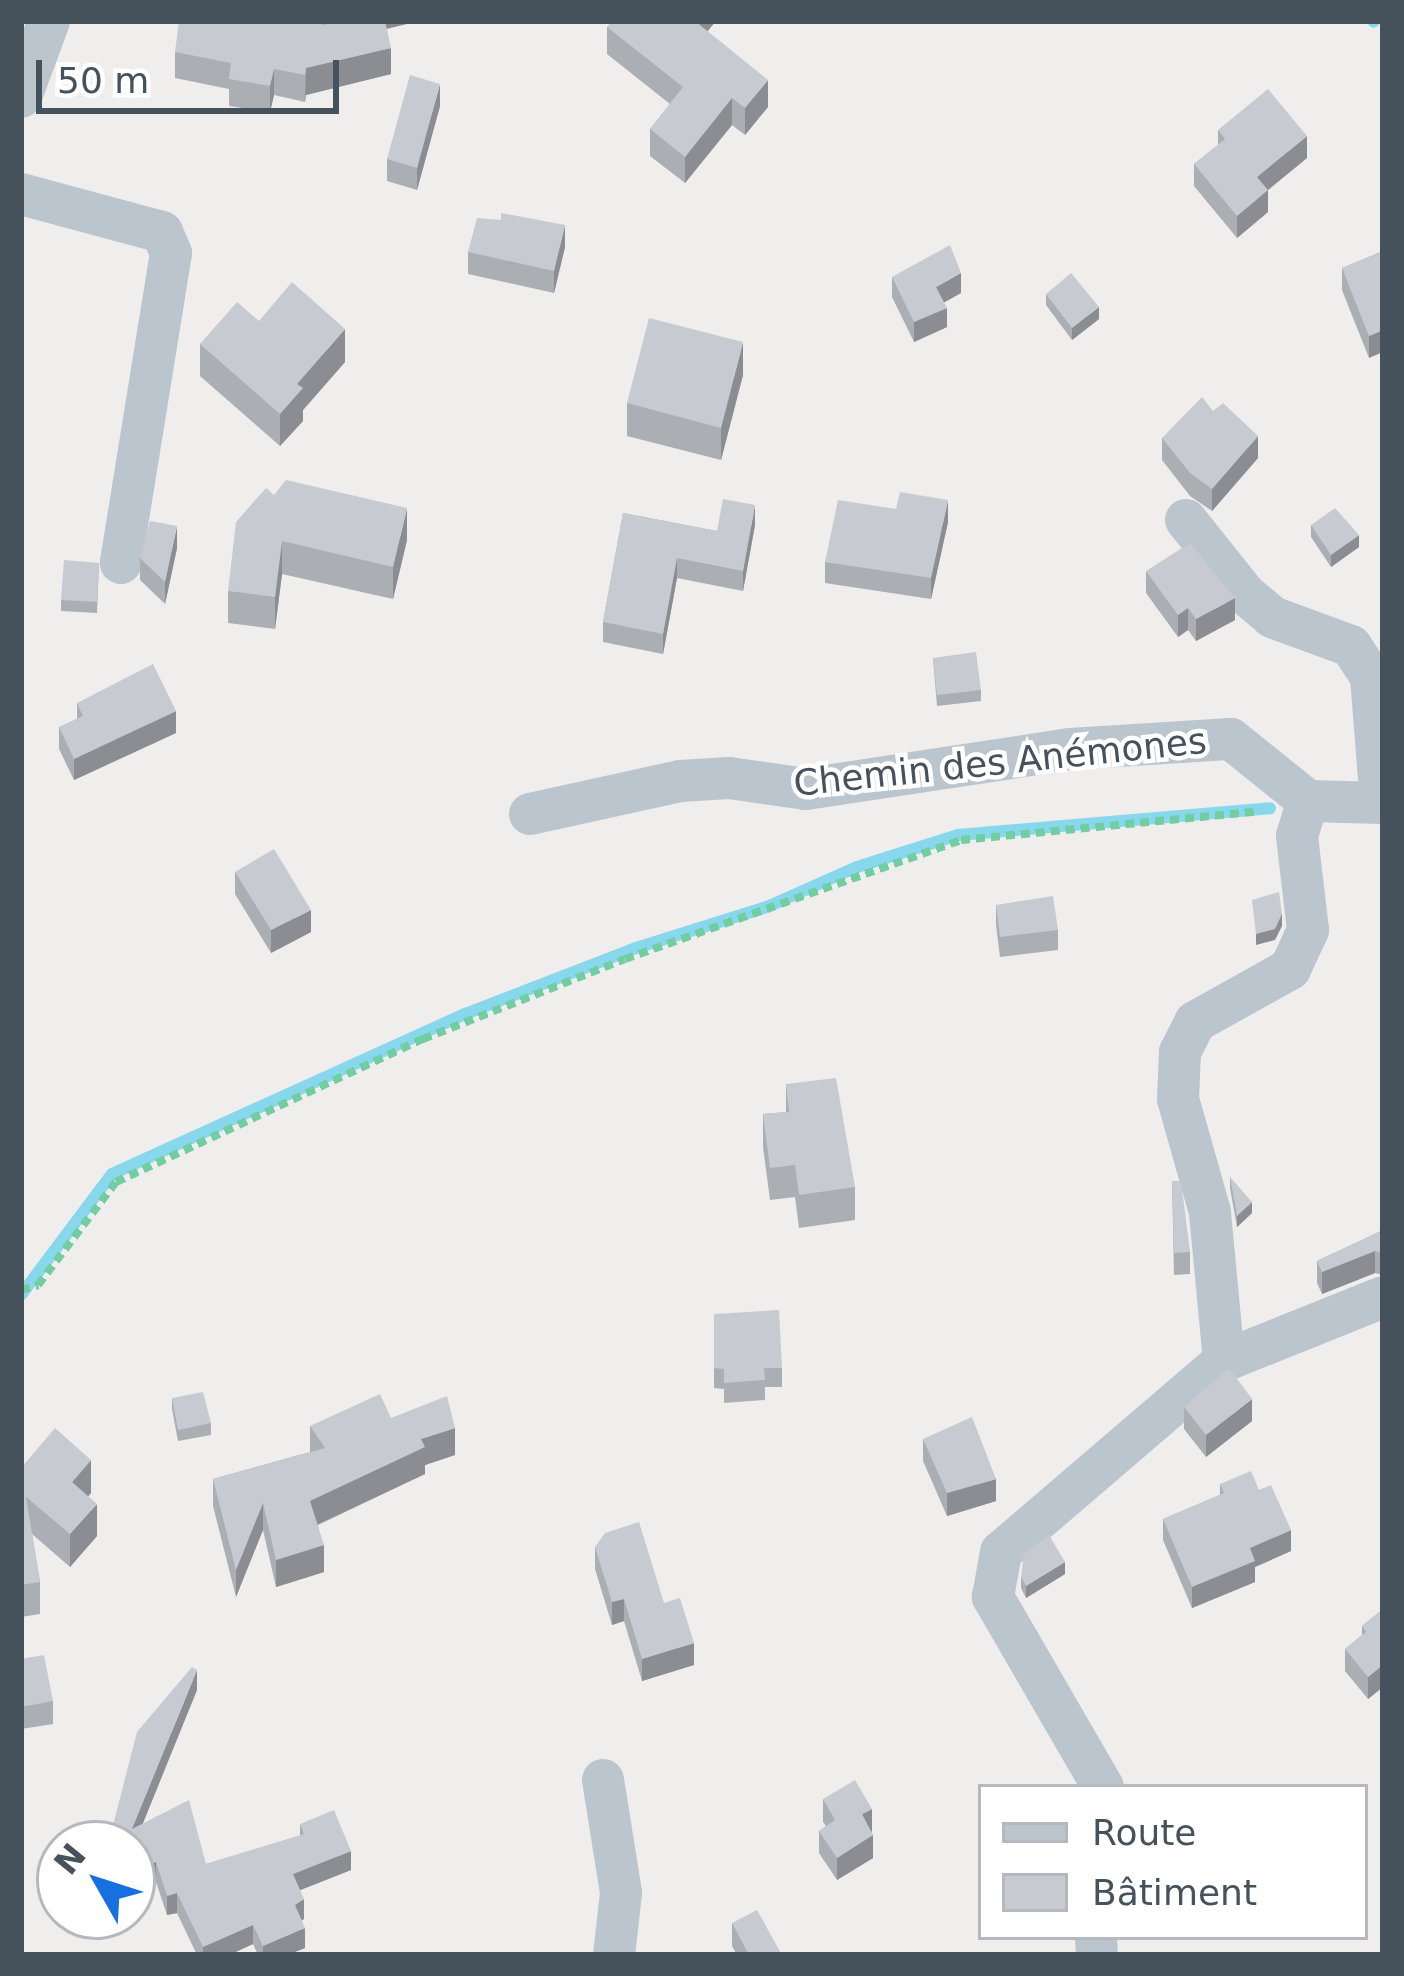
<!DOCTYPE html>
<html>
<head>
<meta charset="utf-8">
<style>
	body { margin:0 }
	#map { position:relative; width:1404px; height:1976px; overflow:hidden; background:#f0eded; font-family:"DejaVu Sans",sans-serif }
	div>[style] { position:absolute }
	.stream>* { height:12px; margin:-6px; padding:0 6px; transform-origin:6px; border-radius:6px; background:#87d8ec }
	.path>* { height:8px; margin-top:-4px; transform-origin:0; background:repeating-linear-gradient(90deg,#72cda0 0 9px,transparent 0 15px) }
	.minor>* { height:42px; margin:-21px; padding:0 21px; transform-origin:21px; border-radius:21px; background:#bbc5cd }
	.wall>* { inset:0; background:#abaeb3 }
	.shaded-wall>* { inset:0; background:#8b8d92 }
	.building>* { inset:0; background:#c7cad0 }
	span { translate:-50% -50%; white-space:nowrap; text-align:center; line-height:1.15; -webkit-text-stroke:9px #fff; paint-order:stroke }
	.street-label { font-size:36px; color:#45515b }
	.frame { position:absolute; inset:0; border:24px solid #45515b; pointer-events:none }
	.legend { position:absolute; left:978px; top:1784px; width:390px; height:156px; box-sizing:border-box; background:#fff; border:3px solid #b5b9bd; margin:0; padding:15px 21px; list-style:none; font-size:36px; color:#45515b }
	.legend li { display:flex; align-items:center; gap:24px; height:60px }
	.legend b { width:60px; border:3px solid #b5b9bd }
	.north { position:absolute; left:36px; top:1820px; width:120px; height:120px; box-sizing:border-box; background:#fff; border:3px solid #b5b9bd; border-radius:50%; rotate:309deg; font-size:33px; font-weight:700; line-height:48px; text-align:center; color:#45515b }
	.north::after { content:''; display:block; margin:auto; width:42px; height:54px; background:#1770e0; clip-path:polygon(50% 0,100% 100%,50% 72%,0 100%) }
	.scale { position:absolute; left:36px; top:60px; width:303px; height:54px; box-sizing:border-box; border:6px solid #45515b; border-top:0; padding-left:15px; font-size:36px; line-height:42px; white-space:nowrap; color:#45515b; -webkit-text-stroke:9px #fff; paint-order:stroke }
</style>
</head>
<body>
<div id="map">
	<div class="stream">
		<div style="left:1373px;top:21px;width:1px;rotate:45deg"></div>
		<div style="left:21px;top:1295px;width:151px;rotate:-53.1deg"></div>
		<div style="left:112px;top:1174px;width:388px;rotate:-24.4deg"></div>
		<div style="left:465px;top:1014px;width:183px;rotate:-21.1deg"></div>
		<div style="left:636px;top:948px;width:137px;rotate:-17.4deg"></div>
		<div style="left:767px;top:907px;width:98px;rotate:-24deg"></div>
		<div style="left:857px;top:867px;width:106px;rotate:-17.6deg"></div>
		<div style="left:958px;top:835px;width:313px;rotate:-4.9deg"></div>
	</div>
	<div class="path">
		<div style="left:21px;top:1290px;width:18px;rotate:-16deg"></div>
		<div style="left:38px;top:1285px;width:129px;rotate:-52.9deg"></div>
		<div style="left:116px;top:1182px;width:339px;rotate:-25deg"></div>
		<div style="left:423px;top:1039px;width:217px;rotate:-21.6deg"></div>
		<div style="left:625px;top:959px;width:356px;rotate:-19.5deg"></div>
		<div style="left:961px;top:840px;width:300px;rotate:-5.5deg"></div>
	</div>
	<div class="minor">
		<div style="left:21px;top:97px;width:81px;rotate:-69.8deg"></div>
		<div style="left:21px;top:194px;width:146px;rotate:15.1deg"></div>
		<div style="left:162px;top:232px;width:23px;rotate:67deg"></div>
		<div style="left:171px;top:253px;width:314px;rotate:99.2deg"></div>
		<div style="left:1186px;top:520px;width:95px;rotate:51.4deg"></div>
		<div style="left:1245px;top:594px;width:35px;rotate:40deg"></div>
		<div style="left:1272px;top:617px;width:84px;rotate:20.2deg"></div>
		<div style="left:1351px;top:646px;width:37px;rotate:57deg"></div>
		<div style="left:1371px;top:677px;width:126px;rotate:85.5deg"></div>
		<div style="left:530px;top:814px;width:154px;rotate:-12.4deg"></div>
		<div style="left:680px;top:781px;width:49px;rotate:-3.5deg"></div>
		<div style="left:729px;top:778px;width:78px;rotate:8.1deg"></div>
		<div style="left:806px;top:789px;width:267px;rotate:-8.6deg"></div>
		<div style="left:1070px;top:749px;width:161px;rotate:-3.6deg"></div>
		<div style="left:1231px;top:739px;width:99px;rotate:38.8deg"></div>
		<div style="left:1224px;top:1361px;width:150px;rotate:-95.4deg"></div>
		<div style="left:1210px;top:1212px;width:117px;rotate:-105.8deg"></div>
		<div style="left:1178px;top:1099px;width:47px;rotate:-87.6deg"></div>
		<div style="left:1180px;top:1052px;width:34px;rotate:-63deg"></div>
		<div style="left:1195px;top:1022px;width:109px;rotate:-29.2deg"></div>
		<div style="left:1290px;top:969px;width:43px;rotate:-65.2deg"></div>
		<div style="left:1308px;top:930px;width:95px;rotate:-96.7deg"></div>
		<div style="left:1297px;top:836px;width:37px;rotate:-73deg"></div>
		<div style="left:1308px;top:801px;width:75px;rotate:1.5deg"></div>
		<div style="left:603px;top:1780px;width:114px;rotate:80.9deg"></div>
		<div style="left:621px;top:1893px;width:62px;rotate:96.4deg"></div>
		<div style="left:1103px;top:1787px;width:220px;rotate:-120.1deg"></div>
		<div style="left:993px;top:1597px;width:46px;rotate:-79.9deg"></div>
		<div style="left:1001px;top:1552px;width:294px;rotate:-40.6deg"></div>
		<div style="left:1224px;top:1361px;width:171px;rotate:-21.9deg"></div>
		<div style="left:1096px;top:1937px;width:18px;rotate:87deg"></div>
	</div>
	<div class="wall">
		<div style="clip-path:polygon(322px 21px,419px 21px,387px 29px,391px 74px,306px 95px,305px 102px,274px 95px,270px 112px,229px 106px,229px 89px,175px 78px,175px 52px,322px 24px)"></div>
		<div style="clip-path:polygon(607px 27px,707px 32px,768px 107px,745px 135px,732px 125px,685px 183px,650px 156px,650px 129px,670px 104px,607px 54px)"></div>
		<div style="clip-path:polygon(440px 106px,417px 190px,387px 181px,387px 159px)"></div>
		<div style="clip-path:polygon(1218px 130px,1307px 158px,1268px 190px,1268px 212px,1237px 238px,1194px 186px,1194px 164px,1218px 145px)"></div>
		<div style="clip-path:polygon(565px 247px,554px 293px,468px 274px,468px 252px)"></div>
		<div style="clip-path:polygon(1383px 251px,1369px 358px,1342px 290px,1342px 268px)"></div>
		<div style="clip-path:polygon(892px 277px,961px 293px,944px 302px,947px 327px,914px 342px,892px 297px)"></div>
		<div style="clip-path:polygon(1046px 294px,1099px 319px,1072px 340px,1046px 305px)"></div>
		<div style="clip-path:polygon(259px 321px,345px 362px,303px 410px,303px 421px,280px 446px,200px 376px,200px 344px)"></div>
		<div style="clip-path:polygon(743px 375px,721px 460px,627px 436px,627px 403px)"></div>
		<div style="clip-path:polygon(1213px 411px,1258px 458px,1212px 511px,1190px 496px,1162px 460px,1162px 438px)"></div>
		<div style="clip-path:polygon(274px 495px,407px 540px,393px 599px,282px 574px,275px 629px,228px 623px,228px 591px)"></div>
		<div style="clip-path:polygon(623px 513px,717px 531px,755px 525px,743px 591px,677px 578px,663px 654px,603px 642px,603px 622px)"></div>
		<div style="clip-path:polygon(948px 522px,931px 599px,825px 583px,825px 562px)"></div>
		<div style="clip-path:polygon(1311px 525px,1359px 547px,1331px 567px,1311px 537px)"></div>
		<div style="clip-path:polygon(177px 548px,165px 604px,140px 580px,140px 558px)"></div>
		<div style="clip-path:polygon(99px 563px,97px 613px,61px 611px,61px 600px)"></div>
		<div style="clip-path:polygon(1146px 571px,1235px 620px,1196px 641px,1188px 630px,1178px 637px,1146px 593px)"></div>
		<div style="clip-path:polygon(933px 658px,981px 690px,981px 701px,937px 706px)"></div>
		<div style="clip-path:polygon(77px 703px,176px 733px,74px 780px,59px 749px,59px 727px,77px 719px)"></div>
		<div style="clip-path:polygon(235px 872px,311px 932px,271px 953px,235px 894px)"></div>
		<div style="clip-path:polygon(996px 905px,1058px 930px,1058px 950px,1000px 957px,996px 925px)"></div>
		<div style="clip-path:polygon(786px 1084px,855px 1187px,855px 1220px,799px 1228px,795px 1197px,770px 1200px,763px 1147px,763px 1114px,786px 1112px)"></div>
		<div style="clip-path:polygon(1230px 1177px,1252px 1213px,1237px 1227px,1230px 1188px)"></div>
		<div style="clip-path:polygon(1172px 1181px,1190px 1252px,1190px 1274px,1174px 1275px)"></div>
		<div style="clip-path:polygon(1383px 1230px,1383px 1275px,1375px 1273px,1322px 1294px,1317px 1283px,1317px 1261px)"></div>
		<div style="clip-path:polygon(714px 1314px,782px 1368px,782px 1387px,765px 1387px,765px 1400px,724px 1403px,724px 1389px,714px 1388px)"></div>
		<div style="clip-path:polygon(172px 1398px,211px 1423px,211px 1435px,178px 1441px,172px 1409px)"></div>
		<div style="clip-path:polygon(1184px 1407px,1252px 1421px,1206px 1457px,1184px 1429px)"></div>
		<div style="clip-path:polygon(391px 1418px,455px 1455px,425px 1465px,425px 1474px,318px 1525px,324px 1572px,276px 1587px,263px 1530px,236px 1597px,213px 1506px,213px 1479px,310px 1452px,310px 1426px)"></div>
		<div style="clip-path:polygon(923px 1439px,996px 1501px,947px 1516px,923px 1461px)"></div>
		<div style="clip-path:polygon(21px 1468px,91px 1493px,88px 1496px,97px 1536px,70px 1567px,32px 1534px,40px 1582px,40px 1614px,21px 1617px)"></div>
		<div style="clip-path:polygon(1220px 1484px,1291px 1551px,1255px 1567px,1255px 1582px,1192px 1608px,1163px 1540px,1163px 1519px,1220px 1495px)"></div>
		<div style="clip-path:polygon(595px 1547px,694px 1665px,642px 1681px,624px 1621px,612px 1625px,595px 1569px)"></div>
		<div style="clip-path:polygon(1065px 1574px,1026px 1598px,1021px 1588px,1021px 1577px)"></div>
		<div style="clip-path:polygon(1383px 1609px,1383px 1687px,1368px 1699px,1345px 1671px,1345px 1649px,1362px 1635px,1362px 1626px)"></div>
		<div style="clip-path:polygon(21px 1659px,53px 1701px,53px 1724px,21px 1729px)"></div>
		<div style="clip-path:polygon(197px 1690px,142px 1824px,206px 1864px,300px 1836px,300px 1824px,351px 1870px,300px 1890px,304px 1919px,302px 1920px,305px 1948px,287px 1955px,258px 1955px,253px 1944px,229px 1955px,197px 1955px,177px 1913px,167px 1915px,156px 1882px,141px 1887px,132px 1852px,132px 1844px,111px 1844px,111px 1833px)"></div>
		<div style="clip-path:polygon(823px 1799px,872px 1831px,873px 1858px,837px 1880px,819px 1853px,819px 1831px,826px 1826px,823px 1822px)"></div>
		<div style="clip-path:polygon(732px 1923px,782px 1955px,737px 1955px,732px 1946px)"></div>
	</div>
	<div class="shaded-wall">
		<div style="clip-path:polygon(381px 21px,419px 21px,381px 30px)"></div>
		<div style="clip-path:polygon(695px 21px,716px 21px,694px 48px)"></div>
		<div style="clip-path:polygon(391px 48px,391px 74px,306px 95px,305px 102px,306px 68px)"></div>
		<div style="clip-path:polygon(274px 69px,274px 95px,270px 112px,270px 86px)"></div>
		<div style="clip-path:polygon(768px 80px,768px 107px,745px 135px,745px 108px)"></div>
		<div style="clip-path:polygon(440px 84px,440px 106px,417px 190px,417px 168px)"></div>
		<div style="clip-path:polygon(732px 98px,732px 125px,685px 183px,685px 157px)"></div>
		<div style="clip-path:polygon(1307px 136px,1307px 158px,1257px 199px,1257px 177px)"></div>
		<div style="clip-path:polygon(1268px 190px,1268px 212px,1237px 238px,1237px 216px)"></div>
		<div style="clip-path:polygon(565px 225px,565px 247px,554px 293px,554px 271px)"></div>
		<div style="clip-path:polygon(961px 273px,961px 293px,936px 307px,936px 287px)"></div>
		<div style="clip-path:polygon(1099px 307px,1099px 319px,1072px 340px,1072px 328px)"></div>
		<div style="clip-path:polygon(947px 308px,947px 327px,914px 342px,914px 322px)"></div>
		<div style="clip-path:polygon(345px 329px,345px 362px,303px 410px,303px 421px,280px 446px,280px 414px,297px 384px)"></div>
		<div style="clip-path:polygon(1383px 330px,1383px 352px,1369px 358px,1369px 336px)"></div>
		<div style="clip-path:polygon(743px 342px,743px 375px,721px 460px,721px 428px)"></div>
		<div style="clip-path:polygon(1258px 436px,1258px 458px,1212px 511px,1212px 489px)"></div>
		<div style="clip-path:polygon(948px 500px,948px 522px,931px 599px,931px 578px)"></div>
		<div style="clip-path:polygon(755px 505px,755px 525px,743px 591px,743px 571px)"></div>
		<div style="clip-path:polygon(407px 508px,407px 540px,393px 599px,393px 567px)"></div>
		<div style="clip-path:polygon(177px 526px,177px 548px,165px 604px,165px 582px)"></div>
		<div style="clip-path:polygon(1359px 535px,1359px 547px,1331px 567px,1331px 555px)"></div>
		<div style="clip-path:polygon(282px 541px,282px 574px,275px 629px,275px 597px)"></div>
		<div style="clip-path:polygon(677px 558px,677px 578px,663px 654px,663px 634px)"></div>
		<div style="clip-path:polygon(1235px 598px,1235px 620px,1196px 641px,1196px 619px)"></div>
		<div style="clip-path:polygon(1188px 608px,1188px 630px,1178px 637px,1178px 615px)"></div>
		<div style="clip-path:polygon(176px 711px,176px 733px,74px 780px,74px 759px)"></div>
		<div style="clip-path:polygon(311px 910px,311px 932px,271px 953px,271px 930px)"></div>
		<div style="clip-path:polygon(1282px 914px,1282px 926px,1275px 940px,1256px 945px,1256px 934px)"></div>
		<div style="clip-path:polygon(1252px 1202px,1252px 1213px,1237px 1227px,1237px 1216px)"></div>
		<div style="clip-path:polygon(1375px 1251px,1375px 1273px,1322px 1294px,1322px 1272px)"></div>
		<div style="clip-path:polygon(1252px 1399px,1252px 1421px,1206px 1457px,1206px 1435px)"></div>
		<div style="clip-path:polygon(455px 1428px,455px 1455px,425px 1465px,425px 1474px,310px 1528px,310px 1501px,421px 1439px)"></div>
		<div style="clip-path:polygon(91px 1460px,91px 1493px,72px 1515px,72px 1482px)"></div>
		<div style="clip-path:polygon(996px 1479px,996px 1501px,947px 1516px,947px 1493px)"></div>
		<div style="clip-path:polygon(263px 1503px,263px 1530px,236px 1597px,236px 1570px)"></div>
		<div style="clip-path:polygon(97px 1504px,97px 1536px,70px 1567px,70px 1534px)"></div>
		<div style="clip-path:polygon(1291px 1530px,1291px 1551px,1255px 1567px,1255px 1582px,1192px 1608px,1192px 1587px,1250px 1548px)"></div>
		<div style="clip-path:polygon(324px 1545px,324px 1572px,276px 1587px,276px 1560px)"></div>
		<div style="clip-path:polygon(1065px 1562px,1065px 1574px,1026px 1598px,1026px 1586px)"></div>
		<div style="clip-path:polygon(624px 1599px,624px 1621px,612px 1625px,612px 1602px)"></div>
		<div style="clip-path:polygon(694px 1643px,694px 1665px,642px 1681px,642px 1659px)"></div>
		<div style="clip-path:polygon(1383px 1665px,1383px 1687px,1368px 1699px,1368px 1677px)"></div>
		<div style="clip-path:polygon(197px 1670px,197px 1690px,135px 1843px,132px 1829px)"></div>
		<div style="clip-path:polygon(872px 1809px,872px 1831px,862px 1836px,862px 1814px)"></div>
		<div style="clip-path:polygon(873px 1835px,873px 1858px,837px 1880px,837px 1858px)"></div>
		<div style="clip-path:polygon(351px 1851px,351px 1870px,293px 1893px,293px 1874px)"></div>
		<div style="clip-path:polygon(156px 1862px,156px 1882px,141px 1887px,141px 1868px)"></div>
		<div style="clip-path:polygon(177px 1893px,177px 1913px,167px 1915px,167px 1896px)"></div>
		<div style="clip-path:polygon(304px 1899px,304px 1919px,295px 1924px,295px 1905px)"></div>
		<div style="clip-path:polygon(253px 1925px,253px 1944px,229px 1955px,203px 1955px,203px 1947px)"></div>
		<div style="clip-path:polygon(305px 1928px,305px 1948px,287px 1955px,263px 1955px,263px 1946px)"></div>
	</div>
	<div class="building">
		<div style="clip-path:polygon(179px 21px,296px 21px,326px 25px,325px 21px,385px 21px,391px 48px,306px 68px,305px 75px,274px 69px,270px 86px,229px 79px,231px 63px,175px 52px)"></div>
		<div style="clip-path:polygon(612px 21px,695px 21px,768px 80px,745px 108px,732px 98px,685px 157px,650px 129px,683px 87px,607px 27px)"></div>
		<div style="clip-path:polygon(410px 75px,440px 84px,417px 168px,387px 159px)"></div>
		<div style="clip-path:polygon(1268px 89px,1307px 136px,1257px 177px,1268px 190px,1237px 216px,1194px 164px,1225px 139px,1218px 130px)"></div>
		<div style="clip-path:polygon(501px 213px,565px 225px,554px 271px,468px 252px,477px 218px,501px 220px)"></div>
		<div style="clip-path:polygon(950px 245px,961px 273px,936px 287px,947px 308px,914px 322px,892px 277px)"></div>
		<div style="clip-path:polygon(1383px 251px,1383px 330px,1369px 336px,1342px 268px)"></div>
		<div style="clip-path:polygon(1071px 273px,1099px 307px,1072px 328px,1046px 294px)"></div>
		<div style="clip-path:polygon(292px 282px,345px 329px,297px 384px,303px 388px,280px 414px,200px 344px,237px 302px,259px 321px)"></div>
		<div style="clip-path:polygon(649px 318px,743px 342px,721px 428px,627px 403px)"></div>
		<div style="clip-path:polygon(1202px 397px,1213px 411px,1223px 403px,1258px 436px,1212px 489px,1190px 473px,1162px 438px)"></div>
		<div style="clip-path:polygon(286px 480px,407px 508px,393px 567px,282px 541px,275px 597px,228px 591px,236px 522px,266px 488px,274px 495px)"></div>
		<div style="clip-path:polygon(900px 492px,948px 500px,931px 578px,825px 562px,838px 500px,896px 509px)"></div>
		<div style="clip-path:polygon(723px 499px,755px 505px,743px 571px,677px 558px,663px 634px,603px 622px,623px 513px,717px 531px)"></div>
		<div style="clip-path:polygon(1335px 508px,1359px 535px,1331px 555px,1311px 525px)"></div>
		<div style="clip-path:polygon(150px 521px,177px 526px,165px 582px,140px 558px)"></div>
		<div style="clip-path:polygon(1190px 543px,1235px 598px,1196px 619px,1188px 608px,1178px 615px,1146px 571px)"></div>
		<div style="clip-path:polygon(64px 560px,99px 563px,97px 602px,61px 600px)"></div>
		<div style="clip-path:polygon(976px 652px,981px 690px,937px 695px,933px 658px)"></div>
		<div style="clip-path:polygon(153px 664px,176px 711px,74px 759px,59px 727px,83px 716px,77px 703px)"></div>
		<div style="clip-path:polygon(274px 849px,311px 910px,271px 930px,235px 872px)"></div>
		<div style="clip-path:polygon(1279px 892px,1282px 914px,1275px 929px,1256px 934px,1252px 900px)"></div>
		<div style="clip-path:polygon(1053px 896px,1058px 930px,1000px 937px,996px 905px)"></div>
		<div style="clip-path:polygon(836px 1078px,855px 1187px,799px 1195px,795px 1165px,770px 1168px,763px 1114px,789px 1112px,786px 1084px)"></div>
		<div style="clip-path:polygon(1230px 1177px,1252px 1202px,1237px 1216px)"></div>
		<div style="clip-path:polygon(1172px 1181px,1181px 1181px,1190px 1252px,1174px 1253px)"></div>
		<div style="clip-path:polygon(1383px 1230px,1383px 1253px,1375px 1251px,1322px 1272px,1317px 1261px)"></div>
		<div style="clip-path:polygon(779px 1310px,782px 1368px,764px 1368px,765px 1380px,724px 1383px,724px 1369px,714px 1368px,714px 1314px)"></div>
		<div style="clip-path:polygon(1229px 1368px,1252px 1399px,1206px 1435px,1184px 1407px)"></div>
		<div style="clip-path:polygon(203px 1392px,211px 1423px,178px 1430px,172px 1398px)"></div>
		<div style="clip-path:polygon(380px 1394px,391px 1418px,447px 1396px,455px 1428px,421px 1439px,425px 1447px,310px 1501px,324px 1545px,276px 1560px,263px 1503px,236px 1570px,213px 1479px,325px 1448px,310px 1426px)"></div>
		<div style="clip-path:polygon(972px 1417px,996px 1479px,947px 1493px,923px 1439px)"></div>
		<div style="clip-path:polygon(55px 1428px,91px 1460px,72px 1482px,97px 1504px,70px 1534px,26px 1497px,40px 1582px,21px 1585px,21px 1468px)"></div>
		<div style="clip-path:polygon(1251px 1471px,1259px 1490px,1271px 1485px,1291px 1530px,1250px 1548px,1255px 1561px,1192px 1587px,1163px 1519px,1224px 1493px,1220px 1484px)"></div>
		<div style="clip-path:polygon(639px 1522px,664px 1603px,680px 1598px,694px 1643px,642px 1659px,624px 1599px,612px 1602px,595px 1547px,605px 1533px)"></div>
		<div style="clip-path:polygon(1049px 1535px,1065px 1562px,1026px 1586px,1021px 1577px,1024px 1554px)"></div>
		<div style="clip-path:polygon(1383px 1609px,1383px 1665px,1368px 1677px,1345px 1649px,1366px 1632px,1362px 1626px)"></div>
		<div style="clip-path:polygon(44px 1655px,53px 1701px,21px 1707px,21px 1659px)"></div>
		<div style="clip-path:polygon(192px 1667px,197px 1670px,132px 1829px,189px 1800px,206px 1864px,304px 1834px,300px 1824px,334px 1810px,351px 1851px,293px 1874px,304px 1899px,295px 1905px,305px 1928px,263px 1946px,253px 1925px,203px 1947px,177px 1893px,167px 1896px,156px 1862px,141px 1868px,131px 1831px,129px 1838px,111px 1833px,137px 1732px)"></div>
		<div style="clip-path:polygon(855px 1780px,872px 1809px,862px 1814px,873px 1835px,837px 1858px,819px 1831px,835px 1820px,823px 1799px)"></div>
		<div style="clip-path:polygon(757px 1910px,782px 1955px,749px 1955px,732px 1923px)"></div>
	</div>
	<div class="street-label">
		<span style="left:1000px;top:762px;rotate:-6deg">Chemin des Anémones</span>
	</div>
	<div class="frame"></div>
	<ul class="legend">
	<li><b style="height:15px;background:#bbc5cd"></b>Route</li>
	<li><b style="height:33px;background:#c7cad0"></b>Bâtiment</li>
	</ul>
	<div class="north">N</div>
	<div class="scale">50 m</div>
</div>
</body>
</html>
